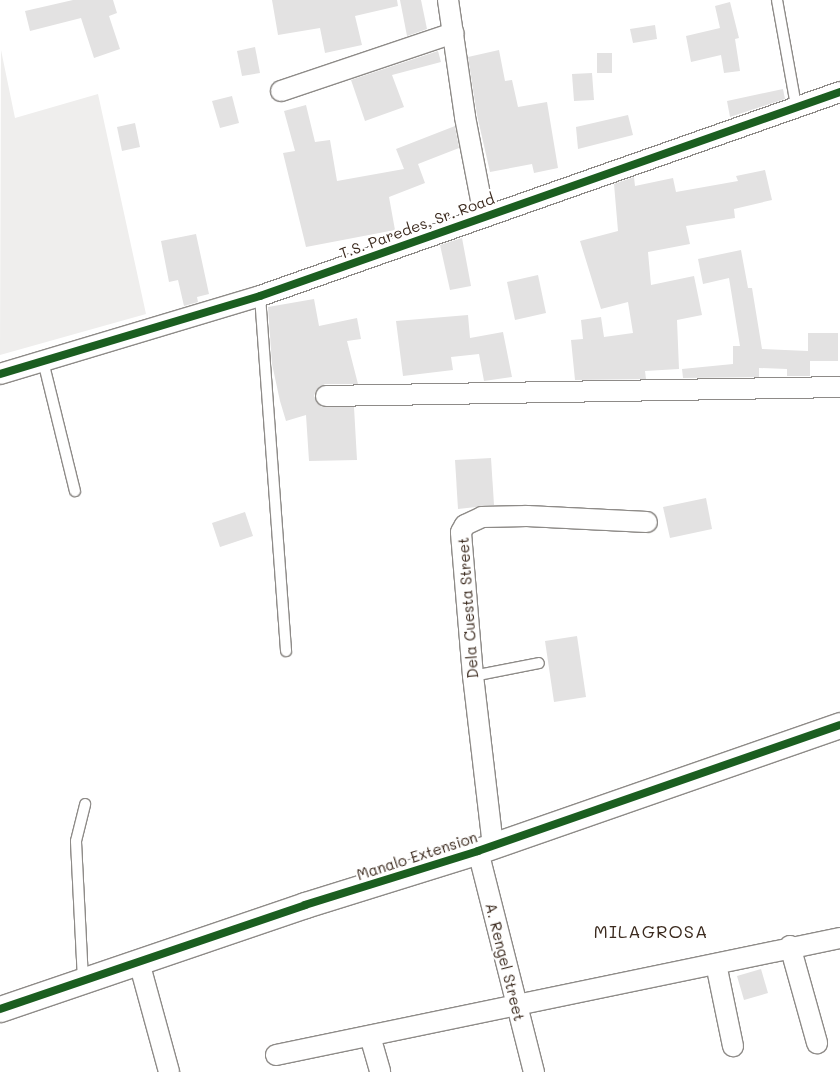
<!DOCTYPE html>
<html>
<head>
<meta charset="utf-8">
<style>
	body { margin:0 }
	#map { position:relative; width:840px; height:1072px; overflow:hidden; background:#fff; font-family:Mali,sans-serif }
	div>[style] { position:absolute }
	.green>* { inset:0; background:#efeeed }
	.building>* { inset:0; background:#e3e2e2 }
	.roads { filter:drop-shadow(1px 0 #8e8b88) drop-shadow(-1px 0 #8e8b88) drop-shadow(0 1px #8e8b88) drop-shadow(0 -1px #8e8b88) }
	.service>* { height:10px; margin:-5px; padding:0 5px; transform-origin:5px; border-radius:5px; background:#fff }
	.minor>* { height:20px; margin:-10px; padding:0 10px; transform-origin:10px; border-radius:10px; background:#fff }
	.tertiary>* { height:25px; margin:-12.5px; padding:0 12.5px; transform-origin:12.5px; border-radius:12.5px; background:#fff }
	.cycleway>* { height:8px; margin:-4px; padding:0 4px; transform-origin:4px; border-radius:4px; background:#1b5e20 }
	span { translate:-50% -50%; white-space:nowrap; text-align:center; line-height:1.15; -webkit-text-stroke:4.5px #fff; paint-order:stroke }
	.street-label { font-size:15px; color:#3b2a1e }
	.quarter-label { font-size:18px; color:#3b2a1e; letter-spacing:1px }
</style>
</head>
<body>
<div id="map">
	<div class="green">
		<div style="clip-path:polygon(1px 50px,15px 118px,98px 94px,146px 314px,0 355px)"></div>
	</div>
	<div class="building">
		<div style="clip-path:polygon(73px 0,113px 0,117px 13px,109px 16px,120px 49px,94px 58px,81px 18px,30px 31px,25px 11px)"></div>
		<div style="clip-path:polygon(272px 0,397px 0,398px 6px,355px 16px,362px 45px,325px 53px,320px 28px,278px 35px)"></div>
		<div style="clip-path:polygon(400px 0,421px 0,427px 29px,407px 36px)"></div>
		<div style="clip-path:polygon(730px 2px,739px 38px,735px 39px,740px 71px,724px 73px,721px 55px,691px 62px,686px 36px,720px 28px,715px 6px)"></div>
		<div style="clip-path:polygon(655px 25px,657px 39px,633px 43px,630px 29px)"></div>
		<div style="clip-path:polygon(255px 47px,260px 73px,242px 76px,237px 51px)"></div>
		<div style="clip-path:polygon(499px 50px,505px 81px,512px 80px,518px 107px,547px 102px,558px 168px,534px 173px,532px 164px,490px 172px,477px 115px,468px 57px)"></div>
		<div style="clip-path:polygon(438px 51px,441px 62px,392px 75px,404px 107px,365px 121px,351px 80px)"></div>
		<div style="clip-path:polygon(597px 53px,612px 53px,612px 73px,597px 73px)"></div>
		<div style="clip-path:polygon(592px 73px,594px 100px,574px 101px,572px 74px)"></div>
		<div style="clip-path:polygon(783px 89px,785px 99px,730px 117px,727px 101px)"></div>
		<div style="clip-path:polygon(232px 96px,239px 123px,220px 128px,212px 101px)"></div>
		<div style="clip-path:polygon(306px 105px,315px 142px,330px 140px,337px 181px,404px 169px,396px 149px,455px 126px,459px 148px,418px 164px,425px 183px,389px 197px,395px 230px,306px 247px,283px 153px,295px 151px,284px 111px)"></div>
		<div style="clip-path:polygon(628px 115px,633px 135px,578px 149px,576px 127px)"></div>
		<div style="clip-path:polygon(135px 123px,140px 147px,122px 151px,117px 127px)"></div>
		<div style="clip-path:polygon(765px 170px,772px 200px,734px 209px,735px 218px,686px 226px,690px 244px,648px 252px,651px 285px,694px 276px,702px 315px,677px 320px,679px 369px,645px 371px,646px 379px,575px 380px,571px 340px,583px 339px,581px 320px,601px 317px,604px 337px,633px 333px,628px 302px,601px 309px,580px 241px,618px 231px,614px 184px,634px 177px,635px 186px,673px 178px,676px 192px,738px 181px,736px 176px)"></div>
		<div style="clip-path:polygon(196px 234px,209px 294px,197px 297px,198px 302px,184px 306px,178px 280px,169px 282px,161px 241px)"></div>
		<div style="clip-path:polygon(462px 238px,471px 286px,450px 290px,440px 245px)"></div>
		<div style="clip-path:polygon(741px 250px,748px 288px,752px 288px,762px 349px,808px 351px,808px 333px,838px 333px,838px 361px,810px 361px,810px 376px,787px 376px,787px 369px,759px 368px,759px 377px,683px 378px,682px 369px,733px 364px,733px 346px,740px 346px,729px 278px,703px 284px,698px 259px)"></div>
		<div style="clip-path:polygon(538px 275px,546px 313px,515px 320px,507px 282px)"></div>
		<div style="clip-path:polygon(314px 299px,319px 326px,357px 318px,361px 339px,347px 341px,358px 384px,325px 384px,316px 390px,314px 396px,321px 407px,354px 407px,357px 460px,309px 461px,306px 415px,286px 421px,280px 401px,272px 364px,268px 307px)"></div>
		<div style="clip-path:polygon(468px 315px,470px 338px,503px 332px,512px 377px,484px 381px,479px 354px,451px 357px,453px 370px,403px 376px,396px 321px)"></div>
		<div style="clip-path:polygon(491px 458px,494px 505px,458px 509px,455px 460px)"></div>
		<div style="clip-path:polygon(706px 498px,712px 529px,670px 538px,663px 507px)"></div>
		<div style="clip-path:polygon(245px 512px,253px 536px,220px 547px,212px 523px)"></div>
		<div style="clip-path:polygon(577px 636px,586px 697px,554px 702px,545px 641px)"></div>
		<div style="clip-path:polygon(761px 969px,768px 993px,744px 1000px,737px 976px)"></div>
	</div>
	<div class="roads">
		<div class="service">
			<div style="left:777px;top:0;width:108px;rotate:79.8deg"></div>
			<div style="left:260px;top:296px;width:356px;rotate:85.8deg"></div>
			<div style="left:43px;top:361px;width:134px;rotate:76.2deg"></div>
			<div style="left:473px;top:676px;width:67px;rotate:-11.1deg"></div>
			<div style="left:83px;top:980px;width:139px;rotate:-92.9deg"></div>
			<div style="left:76px;top:841px;width:38px;rotate:-76deg"></div>
		</div>
		<div class="minor">
			<div style="left:448px;top:0;width:118px;rotate:81.7deg"></div>
			<div style="left:465px;top:117px;width:101px;rotate:79.1deg"></div>
			<div style="left:281px;top:91px;width:182px;rotate:-18.6deg"></div>
			<div style="left:0;top:374px;width:271px;rotate:-16.7deg"></div>
			<div style="left:260px;top:296px;width:615px;rotate:-19.38deg"></div>
			<div style="left:326px;top:396px;width:514px;rotate:-1deg"></div>
			<div style="left:493px;top:846px;width:171px;rotate:-96.7deg"></div>
			<div style="left:473px;top:676px;width:144px;rotate:-94.8deg"></div>
			<div style="left:461px;top:532px;width:8px;rotate:-60deg"></div>
			<div style="left:465px;top:525px;width:19px;rotate:-25deg"></div>
			<div style="left:482px;top:517px;width:45px;rotate:-1.3deg"></div>
			<div style="left:527px;top:516px;width:120px;rotate:2.9deg"></div>
			<div style="left:478px;top:851px;width:228px;rotate:75.8deg"></div>
			<div style="left:790px;top:946px;width:101px;rotate:74.4deg"></div>
			<div style="left:139px;top:962px;width:114px;rotate:74.7deg"></div>
			<div style="left:716px;top:964px;width:84px;rotate:78.3deg"></div>
			<div style="left:370px;top:1036px;width:37px;rotate:74deg"></div>
			<div style="left:276px;top:1055px;width:576px;rotate:-11.72deg"></div>
		</div>
		<div class="tertiary">
			<div style="left:0;top:1009px;width:322px;rotate:-18.8deg"></div>
			<div style="left:305px;top:905px;width:181px;rotate:-17.3deg"></div>
			<div style="left:478px;top:851px;width:383px;rotate:-19.2deg"></div>
		</div>
	</div>
	<div class="cycleway">
		<div style="left:0;top:374px;width:271px;rotate:-16.7deg"></div>
		<div style="left:260px;top:296px;width:615px;rotate:-19.38deg"></div>
		<div style="left:0;top:1009px;width:322px;rotate:-18.8deg"></div>
		<div style="left:305px;top:905px;width:181px;rotate:-17.3deg"></div>
		<div style="left:478px;top:851px;width:383px;rotate:-19.2deg"></div>
	</div>
	<div class="street-label">
		<span style="left:417px;top:226px;rotate:-20deg">T.S. Paredes, Sr. Road</span>
		<span style="left:468px;top:608px;rotate:-94deg">Dela Cuesta Street</span>
		<span style="left:417px;top:856px;rotate:-18deg">Manalo Extension</span>
		<span style="left:505px;top:962px;rotate:76deg">A. Rengel Street</span>
	</div>
	<div class="quarter-label">
		<span style="left:651px;top:931px">MILAGROSA</span>
	</div>
</div>
</body>
</html>
